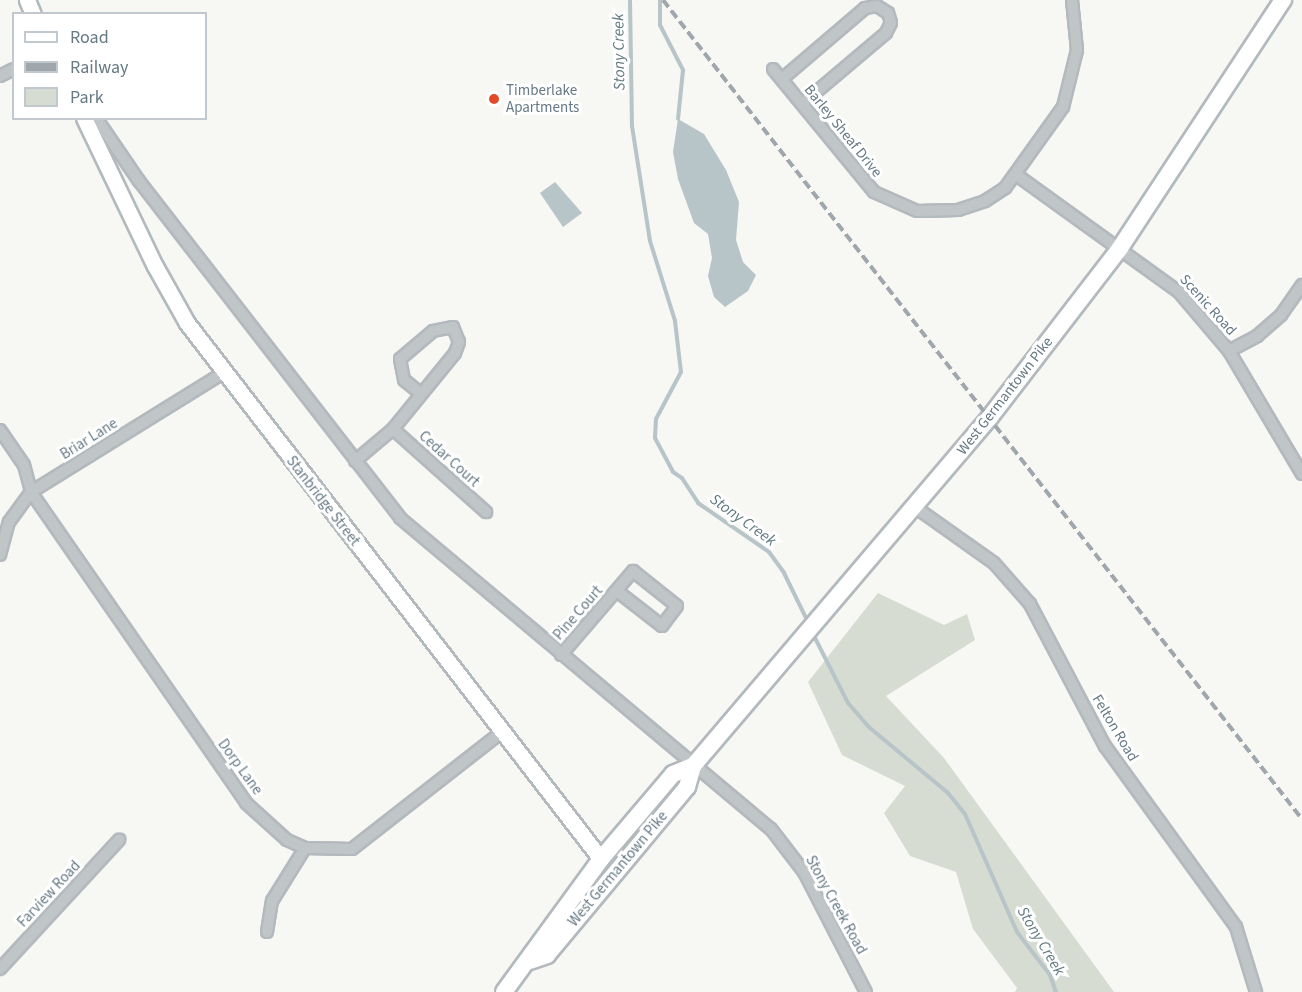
<!DOCTYPE html>
<html>
<head>
<meta charset="utf-8">
<style>
	body { margin:0 }
	#map { position:relative; width:1302px; height:992px; overflow:hidden; background:#f7f7f4; font-family:"Source Sans 3",sans-serif }
	div>[style] { position:absolute }
	.green>* { inset:0; background:#d7dcd3 }
	.water>* { inset:0; background:#b7c4c8 }
	.stream>* { height:4px; margin:-2px; padding:0 2px; transform-origin:2px; border-radius:2px; background:#b7c4c8 }
	.roads { filter:drop-shadow(2px 0 #b3b9bd) drop-shadow(-2px 0 #b3b9bd) drop-shadow(0 2px #b3b9bd) drop-shadow(0 -2px #b3b9bd) }
	.street>* { height:10px; margin:-5px; padding:0 5px; transform-origin:5px; border-radius:5px; background:#c0c5c8 }
	.secondary>* { height:15px; margin:-7.5px; padding:0 7.5px; transform-origin:7.5px; border-radius:7.5px; background:#fff }
	.primary>* { height:16px; margin:-8px; padding:0 8px; transform-origin:8px; border-radius:8px; background:#fff }
	.rail>* { height:4px; margin-top:-2px; transform-origin:0; background:repeating-linear-gradient(90deg,#9fa7ac 0 9px,transparent 0 13.5px) }
	.dots>* { width:16px; height:16px; translate:-50% -50%; box-sizing:border-box; border:3px solid #fff; border-radius:50% }
	span { translate:-50% -50%; white-space:nowrap; text-align:center; line-height:1.15; -webkit-text-stroke:6px #fff; paint-order:stroke }
	.poi-label { font-size:15px; color:#667985 }
	.left { translate:0 -50%; text-align:left }
	.street-label { font-size:15px; color:#667985 }
	.water-label { font-size:16px; color:#627a81; font-style:italic }
	.legend { position:absolute; left:12px; top:12px; width:195px; height:108px; box-sizing:border-box; background:#fff; border:2px solid #c2c9ce; margin:0; padding:8px 10px; list-style:none; font-size:18px; color:#667985 }
	.legend li { display:flex; align-items:center; gap:12px; height:30px }
	.legend b { width:30px; border:2px solid #c2c9ce }
</style>
</head>
<body>
<div id="map">
	<div class="green">
		<div style="clip-path:polygon(878px 593px,944px 625px,967px 614px,975px 640px,886px 696px,944px 758px,1114px 992px,1015px 992px,1017px 988px,973px 929px,956px 872px,910px 856px,884px 813px,905px 786px,842px 755px,808px 682px)"></div>
	</div>
	<div class="water">
		<div style="clip-path:polygon(678px 119px,704px 134px,726px 170px,739px 202px,736px 240px,743px 262px,756px 275px,748px 291px,725px 307px,714px 297px,708px 276px,712px 258px,708px 234px,694px 223px,678px 179px,673px 152px)"></div>
		<div style="clip-path:polygon(555px 182px,582px 213px,563px 227px,540px 193px)"></div>
	</div>
	<div class="stream">
		<div style="left:630px;top:0;width:126px;rotate:89.1deg"></div>
		<div style="left:632px;top:126px;width:116px;rotate:81.1deg"></div>
		<div style="left:650px;top:241px;width:84px;rotate:72.6deg"></div>
		<div style="left:675px;top:321px;width:51px;rotate:83.3deg"></div>
		<div style="left:681px;top:372px;width:53px;rotate:118deg"></div>
		<div style="left:656px;top:419px;width:19px;rotate:93deg"></div>
		<div style="left:655px;top:438px;width:38px;rotate:62deg"></div>
		<div style="left:673px;top:472px;width:11px;rotate:34deg"></div>
		<div style="left:682px;top:478px;width:30px;rotate:57deg"></div>
		<div style="left:698px;top:503px;width:86px;rotate:34.6deg"></div>
		<div style="left:769px;top:552px;width:26px;rotate:54deg"></div>
		<div style="left:784px;top:573px;width:55px;rotate:63.9deg"></div>
		<div style="left:660px;top:0;width:25px;rotate:90deg"></div>
		<div style="left:660px;top:25px;width:51px;rotate:62.9deg"></div>
		<div style="left:683px;top:70px;width:49px;rotate:95.8deg"></div>
		<div style="left:812px;top:632px;width:80px;rotate:63.1deg"></div>
		<div style="left:848px;top:703px;width:33px;rotate:49deg"></div>
		<div style="left:870px;top:728px;width:102px;rotate:39.8deg"></div>
		<div style="left:948px;top:793px;width:27px;rotate:51deg"></div>
		<div style="left:965px;top:814px;width:129px;rotate:66.2deg"></div>
		<div style="left:1017px;top:932px;width:54px;rotate:52.5deg"></div>
		<div style="left:1050px;top:975px;width:18px;rotate:71deg"></div>
	</div>
	<div class="roads">
		<div class="street">
			<div style="left:773px;top:69px;width:159px;rotate:50.6deg"></div>
			<div style="left:874px;top:192px;width:47px;rotate:23.8deg"></div>
			<div style="left:917px;top:211px;width:41px;rotate:-1.4deg"></div>
			<div style="left:958px;top:210px;width:28px;rotate:-18deg"></div>
			<div style="left:985px;top:201px;width:24px;rotate:-33deg"></div>
			<div style="left:1005px;top:188px;width:100px;rotate:-54.4deg"></div>
			<div style="left:1063px;top:107px;width:59px;rotate:-76.2deg"></div>
			<div style="left:1077px;top:50px;width:50px;rotate:-95.7deg"></div>
			<div style="left:0;top:76px;width:16px;rotate:-27deg"></div>
			<div style="left:782px;top:79px;width:109px;rotate:-40.5deg"></div>
			<div style="left:865px;top:8px;width:12px;rotate:-9deg"></div>
			<div style="left:877px;top:6px;width:13px;rotate:32deg"></div>
			<div style="left:888px;top:13px;width:10px;rotate:73deg"></div>
			<div style="left:891px;top:23px;width:11px;rotate:117deg"></div>
			<div style="left:886px;top:33px;width:110px;rotate:139.8deg"></div>
			<div style="left:96px;top:118px;width:76px;rotate:55.7deg"></div>
			<div style="left:139px;top:181px;width:426px;rotate:52.2deg"></div>
			<div style="left:400px;top:518px;width:484px;rotate:40deg"></div>
			<div style="left:771px;top:829px;width:54px;rotate:52.5deg"></div>
			<div style="left:804px;top:872px;width:135px;rotate:62.7deg"></div>
			<div style="left:1018px;top:176px;width:198px;rotate:35.8deg"></div>
			<div style="left:1179px;top:292px;width:77px;rotate:49.7deg"></div>
			<div style="left:1229px;top:351px;width:143px;rotate:59.3deg"></div>
			<div style="left:1229px;top:351px;width:32px;rotate:-28deg"></div>
			<div style="left:1257px;top:336px;width:32px;rotate:-41deg"></div>
			<div style="left:1281px;top:315px;width:37px;rotate:-55deg"></div>
			<div style="left:393px;top:429px;width:125px;rotate:41.7deg"></div>
			<div style="left:0;top:430px;width:42px;rotate:55.6deg"></div>
			<div style="left:24px;top:465px;width:28px;rotate:75deg"></div>
			<div style="left:31px;top:492px;width:378px;rotate:55.3deg"></div>
			<div style="left:246px;top:803px;width:55px;rotate:42.1deg"></div>
			<div style="left:287px;top:840px;width:20px;rotate:24deg"></div>
			<div style="left:305px;top:848px;width:47px;rotate:1.2deg"></div>
			<div style="left:352px;top:849px;width:190px;rotate:-38deg"></div>
			<div style="left:355px;top:461px;width:50px;rotate:-40.1deg"></div>
			<div style="left:393px;top:429px;width:98px;rotate:-50.8deg"></div>
			<div style="left:455px;top:353px;width:12px;rotate:-70deg"></div>
			<div style="left:459px;top:342px;width:16px;rotate:-112deg"></div>
			<div style="left:453px;top:327px;width:20px;rotate:169deg"></div>
			<div style="left:433px;top:331px;width:43px;rotate:139.7deg"></div>
			<div style="left:400px;top:359px;width:21px;rotate:79deg"></div>
			<div style="left:404px;top:380px;width:21px;rotate:39deg"></div>
			<div style="left:915px;top:507px;width:97px;rotate:35.3deg"></div>
			<div style="left:994px;top:563px;width:55px;rotate:48.7deg"></div>
			<div style="left:1030px;top:604px;width:161px;rotate:62.2deg"></div>
			<div style="left:1105px;top:746px;width:223px;rotate:54.1deg"></div>
			<div style="left:1236px;top:927px;width:68px;rotate:72.9deg"></div>
			<div style="left:0;top:555px;width:34px;rotate:-75deg"></div>
			<div style="left:9px;top:522px;width:37px;rotate:-54deg"></div>
			<div style="left:31px;top:492px;width:226px;rotate:-31.8deg"></div>
			<div style="left:561px;top:655px;width:111px;rotate:-49.4deg"></div>
			<div style="left:633px;top:571px;width:56px;rotate:38.5deg"></div>
			<div style="left:677px;top:606px;width:25px;rotate:127deg"></div>
			<div style="left:662px;top:626px;width:57px;rotate:-142.1deg"></div>
			<div style="left:267px;top:932px;width:31px;rotate:-81deg"></div>
			<div style="left:272px;top:901px;width:62px;rotate:-58.1deg"></div>
			<div style="left:0;top:969px;width:176px;rotate:-47.3deg"></div>
		</div>
		<div class="secondary">
			<div style="left:27px;top:0;width:15px;rotate:67deg"></div>
			<div style="left:84px;top:118px;width:164px;rotate:64.4deg"></div>
			<div style="left:155px;top:266px;width:65px;rotate:60.7deg"></div>
			<div style="left:187px;top:323px;width:677px;rotate:52.32deg"></div>
		</div>
		<div class="primary">
			<div style="left:530px;top:961px;width:18px;rotate:-19deg"></div>
			<div style="left:547px;top:955px;width:219px;rotate:-50.2deg"></div>
			<div style="left:687px;top:787px;width:22px;rotate:-74deg"></div>
			<div style="left:693px;top:766px;width:458px;rotate:-49.6deg"></div>
			<div style="left:990px;top:417px;width:213px;rotate:-52.4deg"></div>
			<div style="left:1120px;top:248px;width:297px;rotate:-56.7deg"></div>
			<div style="left:504px;top:992px;width:165px;rotate:-53.9deg"></div>
			<div style="left:601px;top:859px;width:111px;rotate:-49.7deg"></div>
			<div style="left:673px;top:774px;width:22px;rotate:-22deg"></div>
		</div>
	</div>
	<div class="rail">
		<div style="left:663px;top:0;width:1039px;rotate:52.04deg"></div>
	</div>
	<div class="dots">
		<div style="left:494px;top:99px;background:#e34b28"></div>
	</div>
	<div class="poi-label">
		<span class="left" style="left:506px;top:99px">Timberlake<br>Apartments</span>
	</div>
	<div class="street-label">
		<span style="left:843px;top:131px;rotate:51deg">Barley Sheaf Drive</span>
		<span style="left:1208px;top:305px;rotate:48deg">Scenic Road</span>
		<span style="left:1005px;top:396px;rotate:-52deg">West Germantown Pike</span>
		<span style="left:89px;top:439px;rotate:-32deg">Briar Lane</span>
		<span style="left:449px;top:459px;rotate:42deg">Cedar Court</span>
		<span style="left:323px;top:501px;rotate:52deg">Stanbridge Street</span>
		<span style="left:578px;top:613px;rotate:-49deg">Pine Court</span>
		<span style="left:1115px;top:728px;rotate:59deg">Felton Road</span>
		<span style="left:240px;top:767px;rotate:54deg">Dorp Lane</span>
		<span style="left:618px;top:869px;rotate:-50deg">West Germantown Pike</span>
		<span style="left:49px;top:894px;rotate:-47deg">Farview Road</span>
		<span style="left:836px;top:905px;rotate:61deg">Stony Creek Road</span>
	</div>
	<div class="water-label">
		<span style="left:619px;top:52px;rotate:-91deg">Stony Creek</span>
		<span style="left:743px;top:520px;rotate:36deg">Stony Creek</span>
		<span style="left:1041px;top:941px;rotate:59deg">Stony Creek</span>
	</div>
	<ul class="legend">
	<li><b style="height:8px;background:#fff"></b>Road</li>
	<li><b style="height:8px;background:#9fa7ac"></b>Railway</li>
	<li><b style="height:16px;background:#d7dcd3"></b>Park</li>
	</ul>
</div>
</body>
</html>
